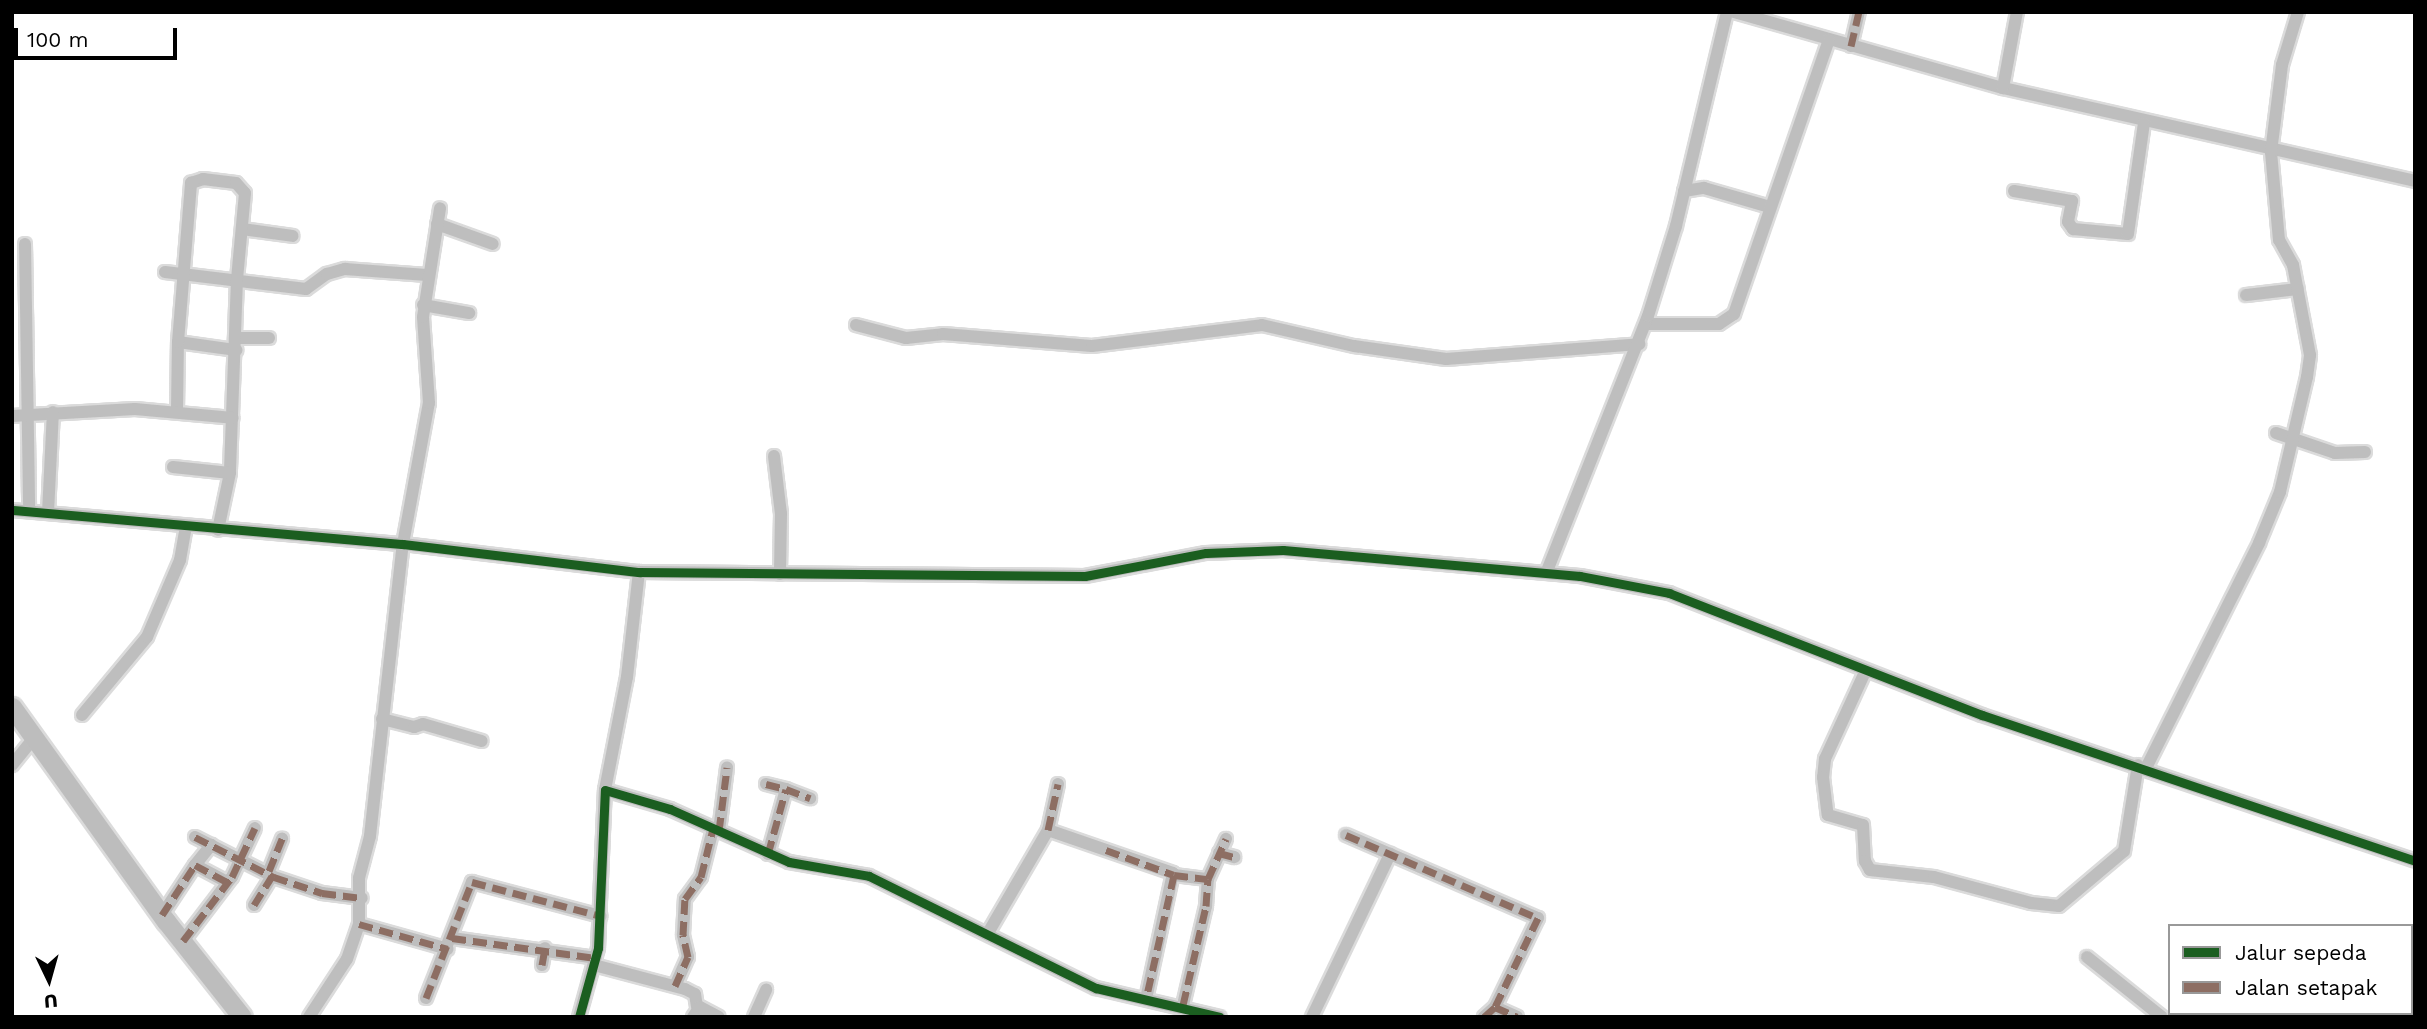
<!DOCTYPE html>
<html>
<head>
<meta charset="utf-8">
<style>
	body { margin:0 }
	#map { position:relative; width:2427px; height:1029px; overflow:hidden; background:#fff; font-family:"Work Sans",sans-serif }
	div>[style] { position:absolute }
	.roads { filter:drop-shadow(2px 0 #dbdbdb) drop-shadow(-2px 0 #dbdbdb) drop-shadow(0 2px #dbdbdb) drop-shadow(0 -2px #dbdbdb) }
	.minor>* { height:12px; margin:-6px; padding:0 6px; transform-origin:6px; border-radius:6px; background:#bebebe }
	.primary>* { height:19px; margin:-9.5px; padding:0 9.5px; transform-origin:9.5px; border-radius:9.5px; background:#bdbdbd }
	.quiet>* { height:7px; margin-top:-3.5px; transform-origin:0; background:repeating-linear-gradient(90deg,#8d6e63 0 14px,transparent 0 21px) }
	.cycleway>* { height:9px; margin:-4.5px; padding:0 4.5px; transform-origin:4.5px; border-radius:4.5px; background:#1b5e20 }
	span { translate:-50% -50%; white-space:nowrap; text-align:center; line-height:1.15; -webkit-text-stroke:7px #fff; paint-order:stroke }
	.frame { position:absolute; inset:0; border:14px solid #000; pointer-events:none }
	.legend { position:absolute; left:2168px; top:924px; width:245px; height:91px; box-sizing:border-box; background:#fff; border:2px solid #999; margin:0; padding:9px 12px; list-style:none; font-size:21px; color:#000 }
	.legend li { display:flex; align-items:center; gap:14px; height:35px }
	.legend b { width:35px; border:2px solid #999 }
	.north { position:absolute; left:14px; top:945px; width:70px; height:70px; -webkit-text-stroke:5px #fff; paint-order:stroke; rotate:175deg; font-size:19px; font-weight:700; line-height:28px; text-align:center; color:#000 }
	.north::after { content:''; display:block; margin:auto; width:24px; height:32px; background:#000; clip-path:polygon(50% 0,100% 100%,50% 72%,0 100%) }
	.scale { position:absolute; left:14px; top:28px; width:163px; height:32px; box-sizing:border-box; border:4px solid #000; border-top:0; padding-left:9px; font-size:21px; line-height:24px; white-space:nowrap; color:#000; -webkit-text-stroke:5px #fff; paint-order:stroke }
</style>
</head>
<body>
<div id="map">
	<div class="roads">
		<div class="minor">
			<div style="left:1734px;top:12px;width:280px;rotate:15.8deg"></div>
			<div style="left:2003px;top:88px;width:422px;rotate:12.7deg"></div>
			<div style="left:1851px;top:46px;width:35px;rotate:-77deg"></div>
			<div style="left:2003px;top:88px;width:77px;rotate:-79.6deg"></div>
			<div style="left:1684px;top:191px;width:20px;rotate:-9deg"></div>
			<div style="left:1704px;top:188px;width:69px;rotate:16.1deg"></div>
			<div style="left:2014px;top:191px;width:59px;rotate:9.8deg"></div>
			<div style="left:2072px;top:201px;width:21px;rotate:101deg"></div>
			<div style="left:2068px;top:222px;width:9px;rotate:54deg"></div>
			<div style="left:2073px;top:229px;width:55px;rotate:5.2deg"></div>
			<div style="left:2128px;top:234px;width:112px;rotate:-81.8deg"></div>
			<div style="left:437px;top:224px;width:59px;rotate:19.7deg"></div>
			<div style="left:242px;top:229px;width:51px;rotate:7.8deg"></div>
			<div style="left:25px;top:244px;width:267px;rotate:89.1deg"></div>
			<div style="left:165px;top:272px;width:142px;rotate:6.9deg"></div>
			<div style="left:306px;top:289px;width:26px;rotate:-36deg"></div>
			<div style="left:327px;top:274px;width:19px;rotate:-16deg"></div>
			<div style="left:345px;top:269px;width:82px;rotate:4.2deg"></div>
			<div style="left:2246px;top:295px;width:52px;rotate:-6.6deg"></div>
			<div style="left:423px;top:305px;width:47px;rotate:9.9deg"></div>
			<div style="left:1646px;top:324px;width:73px"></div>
			<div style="left:1719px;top:324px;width:18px;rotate:-34deg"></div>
			<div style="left:1734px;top:314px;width:290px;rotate:-70.9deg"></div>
			<div style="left:856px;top:325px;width:52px;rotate:14.6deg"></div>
			<div style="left:906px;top:338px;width:37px;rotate:-6deg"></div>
			<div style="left:943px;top:334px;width:149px;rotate:4.6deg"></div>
			<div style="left:1092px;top:346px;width:171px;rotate:-7deg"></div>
			<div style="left:1262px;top:325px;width:94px;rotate:12.9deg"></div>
			<div style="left:1354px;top:346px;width:93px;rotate:8deg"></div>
			<div style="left:1446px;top:359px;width:194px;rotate:-4.4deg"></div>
			<div style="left:237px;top:338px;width:32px"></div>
			<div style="left:178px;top:342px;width:59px;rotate:7.9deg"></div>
			<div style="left:177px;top:410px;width:68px;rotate:-89.2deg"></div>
			<div style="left:178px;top:342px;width:160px;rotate:-85.3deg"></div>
			<div style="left:191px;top:183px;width:13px;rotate:-18deg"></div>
			<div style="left:203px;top:179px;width:33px;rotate:7deg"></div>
			<div style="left:236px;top:183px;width:13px;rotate:48deg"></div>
			<div style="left:245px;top:193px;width:86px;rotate:95.3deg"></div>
			<div style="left:237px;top:279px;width:194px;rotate:92.1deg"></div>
			<div style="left:230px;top:473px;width:58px;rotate:101.9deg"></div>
			<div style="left:12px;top:416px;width:123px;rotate:-3.3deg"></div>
			<div style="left:135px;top:409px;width:98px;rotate:5.2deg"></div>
			<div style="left:2276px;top:433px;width:62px;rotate:18.7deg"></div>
			<div style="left:2335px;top:453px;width:30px;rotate:-2deg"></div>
			<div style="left:774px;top:456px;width:58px;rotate:83.1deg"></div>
			<div style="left:781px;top:514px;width:60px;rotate:91deg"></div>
			<div style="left:173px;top:467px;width:57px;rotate:6deg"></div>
			<div style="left:12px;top:510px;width:392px;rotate:5deg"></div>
			<div style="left:403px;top:544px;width:238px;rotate:6.8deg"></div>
			<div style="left:639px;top:572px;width:446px;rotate:0.5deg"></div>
			<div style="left:1085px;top:576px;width:123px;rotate:-10.8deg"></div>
			<div style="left:1206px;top:553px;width:77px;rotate:-2.2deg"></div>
			<div style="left:1283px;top:550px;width:298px;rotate:5deg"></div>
			<div style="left:1580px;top:576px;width:91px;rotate:10.8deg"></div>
			<div style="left:1669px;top:593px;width:336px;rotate:21.3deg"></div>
			<div style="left:1982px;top:715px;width:457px;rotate:18.6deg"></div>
			<div style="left:48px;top:513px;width:101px;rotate:-87.2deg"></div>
			<div style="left:1547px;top:571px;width:274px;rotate:-68.4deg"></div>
			<div style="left:1648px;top:316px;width:94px;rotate:-72.7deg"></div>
			<div style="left:1676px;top:226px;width:220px;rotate:-76.6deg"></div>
			<div style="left:1865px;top:672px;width:96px;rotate:114.7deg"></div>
			<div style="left:1825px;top:759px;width:18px;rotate:96deg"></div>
			<div style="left:1823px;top:777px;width:38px;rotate:83deg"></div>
			<div style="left:1828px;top:815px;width:36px;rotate:16deg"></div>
			<div style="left:1863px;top:825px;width:36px;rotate:87deg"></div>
			<div style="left:1865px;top:861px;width:10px;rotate:61deg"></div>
			<div style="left:1870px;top:870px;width:64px;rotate:6.2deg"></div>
			<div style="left:1934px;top:877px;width:100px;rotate:15deg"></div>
			<div style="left:2031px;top:903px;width:28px;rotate:6deg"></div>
			<div style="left:2059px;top:906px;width:85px;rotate:-40.2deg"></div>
			<div style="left:2124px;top:851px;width:87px;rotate:-80.8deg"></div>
			<div style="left:82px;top:715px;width:102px;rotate:-50.2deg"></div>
			<div style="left:147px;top:637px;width:84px;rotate:-66.8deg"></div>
			<div style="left:180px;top:560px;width:34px;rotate:-80deg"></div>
			<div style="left:382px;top:719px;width:33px;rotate:14deg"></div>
			<div style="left:414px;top:727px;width:9px;rotate:-18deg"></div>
			<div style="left:423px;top:724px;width:61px;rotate:16.1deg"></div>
			<div style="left:12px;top:765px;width:35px;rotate:-51deg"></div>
			<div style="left:2146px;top:768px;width:252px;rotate:-63.3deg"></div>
			<div style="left:2259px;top:543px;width:55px;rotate:-67.6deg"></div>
			<div style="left:2280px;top:492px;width:118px;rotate:-76.8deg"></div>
			<div style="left:2307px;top:377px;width:22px;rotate:-82deg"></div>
			<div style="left:2310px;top:355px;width:92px;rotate:-100.7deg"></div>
			<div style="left:2293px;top:265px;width:29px;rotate:-119deg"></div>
			<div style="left:2279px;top:240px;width:88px;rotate:-95.2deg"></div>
			<div style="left:2271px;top:152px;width:88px;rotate:-82.8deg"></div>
			<div style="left:2282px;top:65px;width:55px;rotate:-73.2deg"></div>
			<div style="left:766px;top:784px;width:21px;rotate:14deg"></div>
			<div style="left:605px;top:790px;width:115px;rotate:-79deg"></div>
			<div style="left:627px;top:677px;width:106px;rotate:-83.5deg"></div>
			<div style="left:1048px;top:830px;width:47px;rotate:-77.7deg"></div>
			<div style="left:719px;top:831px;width:64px;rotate:-82.8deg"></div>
			<div style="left:1346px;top:835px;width:209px;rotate:23.4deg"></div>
			<div style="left:1538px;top:918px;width:99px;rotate:115.8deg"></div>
			<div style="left:1495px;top:1007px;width:15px;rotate:138deg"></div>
			<div style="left:195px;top:837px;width:89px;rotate:26.9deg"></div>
			<div style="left:274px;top:877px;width:51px;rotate:18.4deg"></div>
			<div style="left:322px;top:893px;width:40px;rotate:7.1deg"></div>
			<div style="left:1219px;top:853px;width:16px;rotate:15deg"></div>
			<div style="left:768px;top:854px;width:67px;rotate:-74.5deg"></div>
			<div style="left:786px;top:789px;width:26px;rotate:21deg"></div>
			<div style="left:195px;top:865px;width:26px;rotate:-51deg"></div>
			<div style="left:269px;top:871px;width:35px;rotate:-68deg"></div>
			<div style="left:1174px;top:875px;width:34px;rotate:7deg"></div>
			<div style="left:1208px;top:879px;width:44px;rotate:-65.8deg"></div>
			<div style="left:254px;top:905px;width:34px;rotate:-58deg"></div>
			<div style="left:162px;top:915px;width:60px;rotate:-56.6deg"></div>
			<div style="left:195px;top:865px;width:36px;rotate:28deg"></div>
			<div style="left:359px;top:924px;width:92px;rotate:15.7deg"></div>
			<div style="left:988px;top:933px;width:119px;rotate:-59.8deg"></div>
			<div style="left:1048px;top:830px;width:132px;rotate:19deg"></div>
			<div style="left:1173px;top:873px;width:129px;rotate:102.1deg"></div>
			<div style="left:452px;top:938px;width:145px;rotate:7.9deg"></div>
			<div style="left:183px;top:941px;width:81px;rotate:-52.6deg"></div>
			<div style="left:232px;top:877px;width:54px;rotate:-64.9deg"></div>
			<div style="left:2087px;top:957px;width:96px;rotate:38.7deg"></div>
			<div style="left:542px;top:965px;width:17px;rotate:-80deg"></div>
			<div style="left:594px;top:965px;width:94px;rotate:14.8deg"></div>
			<div style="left:685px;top:989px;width:11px;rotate:27deg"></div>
			<div style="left:695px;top:994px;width:13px;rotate:81deg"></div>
			<div style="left:675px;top:986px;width:32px;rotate:-66deg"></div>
			<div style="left:688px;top:957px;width:23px;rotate:-103deg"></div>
			<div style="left:683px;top:935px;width:36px;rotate:-87deg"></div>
			<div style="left:685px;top:899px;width:27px;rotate:-54deg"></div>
			<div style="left:701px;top:877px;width:49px;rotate:-76deg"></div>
			<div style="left:426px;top:998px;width:125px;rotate:-68.4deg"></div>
			<div style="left:472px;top:882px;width:133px;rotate:14.8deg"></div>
			<div style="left:1183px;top:1005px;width:102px;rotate:-76.9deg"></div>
			<div style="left:1206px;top:906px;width:27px;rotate:-86deg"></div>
			<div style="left:1495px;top:1007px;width:24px;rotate:24deg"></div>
			<div style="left:309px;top:1017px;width:69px;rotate:-56.8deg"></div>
			<div style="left:347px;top:959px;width:37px;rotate:-71deg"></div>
			<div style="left:359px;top:924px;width:46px;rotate:-90deg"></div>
			<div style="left:359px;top:878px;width:43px;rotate:-75.3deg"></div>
			<div style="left:370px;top:836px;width:294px;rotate:-83.6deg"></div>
			<div style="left:403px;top:544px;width:143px;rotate:-79.6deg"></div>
			<div style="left:429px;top:403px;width:86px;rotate:-94deg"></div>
			<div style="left:423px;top:317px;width:110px;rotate:-81.1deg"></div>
			<div style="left:579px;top:1017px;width:72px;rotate:-74.6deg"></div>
			<div style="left:598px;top:948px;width:158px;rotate:-87.5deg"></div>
			<div style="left:605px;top:790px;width:68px;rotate:16.3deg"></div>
			<div style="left:670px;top:809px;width:130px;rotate:24deg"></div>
			<div style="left:789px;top:862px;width:81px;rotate:9.9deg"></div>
			<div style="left:869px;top:876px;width:253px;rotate:26.3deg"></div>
			<div style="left:1096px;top:988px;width:127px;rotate:13.2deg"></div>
			<div style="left:693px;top:1017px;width:12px;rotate:-55deg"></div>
			<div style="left:700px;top:1007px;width:21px;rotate:28deg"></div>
			<div style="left:754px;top:1017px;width:30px;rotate:-66deg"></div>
			<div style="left:1312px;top:1017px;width:181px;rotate:-64.4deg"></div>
		</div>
		<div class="primary">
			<div style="left:12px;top:707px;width:264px;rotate:54.3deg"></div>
			<div style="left:166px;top:921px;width:122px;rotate:51.6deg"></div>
		</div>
	</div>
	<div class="quiet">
		<div style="left:1851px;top:46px;width:35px;rotate:-77deg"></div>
		<div style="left:766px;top:784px;width:21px;rotate:14deg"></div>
		<div style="left:1048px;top:830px;width:47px;rotate:-77.7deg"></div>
		<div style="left:719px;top:831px;width:64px;rotate:-82.8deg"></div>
		<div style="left:1346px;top:835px;width:209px;rotate:23.4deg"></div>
		<div style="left:1538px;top:918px;width:99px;rotate:115.8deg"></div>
		<div style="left:1495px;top:1007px;width:15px;rotate:138deg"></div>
		<div style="left:195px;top:837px;width:89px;rotate:26.9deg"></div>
		<div style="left:274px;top:877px;width:51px;rotate:18.4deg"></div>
		<div style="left:322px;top:893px;width:40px;rotate:7.1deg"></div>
		<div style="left:1106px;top:850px;width:72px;rotate:20.2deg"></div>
		<div style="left:1174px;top:875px;width:127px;rotate:102.7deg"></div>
		<div style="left:1219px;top:853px;width:16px;rotate:15deg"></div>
		<div style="left:768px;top:854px;width:67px;rotate:-74.5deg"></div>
		<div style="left:786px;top:789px;width:26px;rotate:21deg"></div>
		<div style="left:269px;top:871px;width:35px;rotate:-68deg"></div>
		<div style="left:1174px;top:875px;width:34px;rotate:7deg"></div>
		<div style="left:1208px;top:879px;width:44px;rotate:-65.8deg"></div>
		<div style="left:254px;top:905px;width:34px;rotate:-58deg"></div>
		<div style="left:162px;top:915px;width:60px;rotate:-56.6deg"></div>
		<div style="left:195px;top:865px;width:36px;rotate:28deg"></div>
		<div style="left:359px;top:924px;width:92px;rotate:15.7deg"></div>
		<div style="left:452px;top:938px;width:145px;rotate:7.9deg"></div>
		<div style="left:183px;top:941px;width:81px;rotate:-52.6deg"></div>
		<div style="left:232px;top:877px;width:54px;rotate:-64.9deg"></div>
		<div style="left:542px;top:965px;width:17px;rotate:-80deg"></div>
		<div style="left:675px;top:986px;width:32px;rotate:-66deg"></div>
		<div style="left:688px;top:957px;width:23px;rotate:-103deg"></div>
		<div style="left:683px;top:935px;width:36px;rotate:-87deg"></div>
		<div style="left:685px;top:899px;width:27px;rotate:-54deg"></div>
		<div style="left:701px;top:877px;width:49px;rotate:-76deg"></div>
		<div style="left:426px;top:998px;width:125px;rotate:-68.4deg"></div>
		<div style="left:472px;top:882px;width:133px;rotate:14.8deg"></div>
		<div style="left:1183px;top:1005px;width:102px;rotate:-76.9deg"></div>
		<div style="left:1206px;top:906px;width:27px;rotate:-86deg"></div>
		<div style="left:1495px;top:1007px;width:24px;rotate:24deg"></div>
	</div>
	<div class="cycleway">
		<div style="left:12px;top:510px;width:392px;rotate:5deg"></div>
		<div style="left:403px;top:544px;width:238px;rotate:6.8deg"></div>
		<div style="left:639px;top:572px;width:446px;rotate:0.5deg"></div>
		<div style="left:1085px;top:576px;width:123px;rotate:-10.8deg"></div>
		<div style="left:1206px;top:553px;width:77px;rotate:-2.2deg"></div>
		<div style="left:1283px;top:550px;width:298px;rotate:5deg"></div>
		<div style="left:1580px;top:576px;width:91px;rotate:10.8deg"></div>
		<div style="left:1669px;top:593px;width:336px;rotate:21.3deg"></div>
		<div style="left:1982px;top:715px;width:457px;rotate:18.6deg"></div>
		<div style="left:579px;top:1017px;width:72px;rotate:-74.6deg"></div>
		<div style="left:598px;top:948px;width:158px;rotate:-87.5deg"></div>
		<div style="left:605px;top:790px;width:68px;rotate:16.3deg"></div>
		<div style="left:670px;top:809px;width:130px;rotate:24deg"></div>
		<div style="left:789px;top:862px;width:81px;rotate:9.9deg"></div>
		<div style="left:869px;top:876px;width:253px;rotate:26.3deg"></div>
		<div style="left:1096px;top:988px;width:127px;rotate:13.2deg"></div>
	</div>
	<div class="frame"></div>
	<ul class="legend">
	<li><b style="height:9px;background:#1b5e20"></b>Jalur sepeda</li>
	<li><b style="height:9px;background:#8d6e63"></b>Jalan setapak</li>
	</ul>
	<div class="north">U</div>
	<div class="scale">100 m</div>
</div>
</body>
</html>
